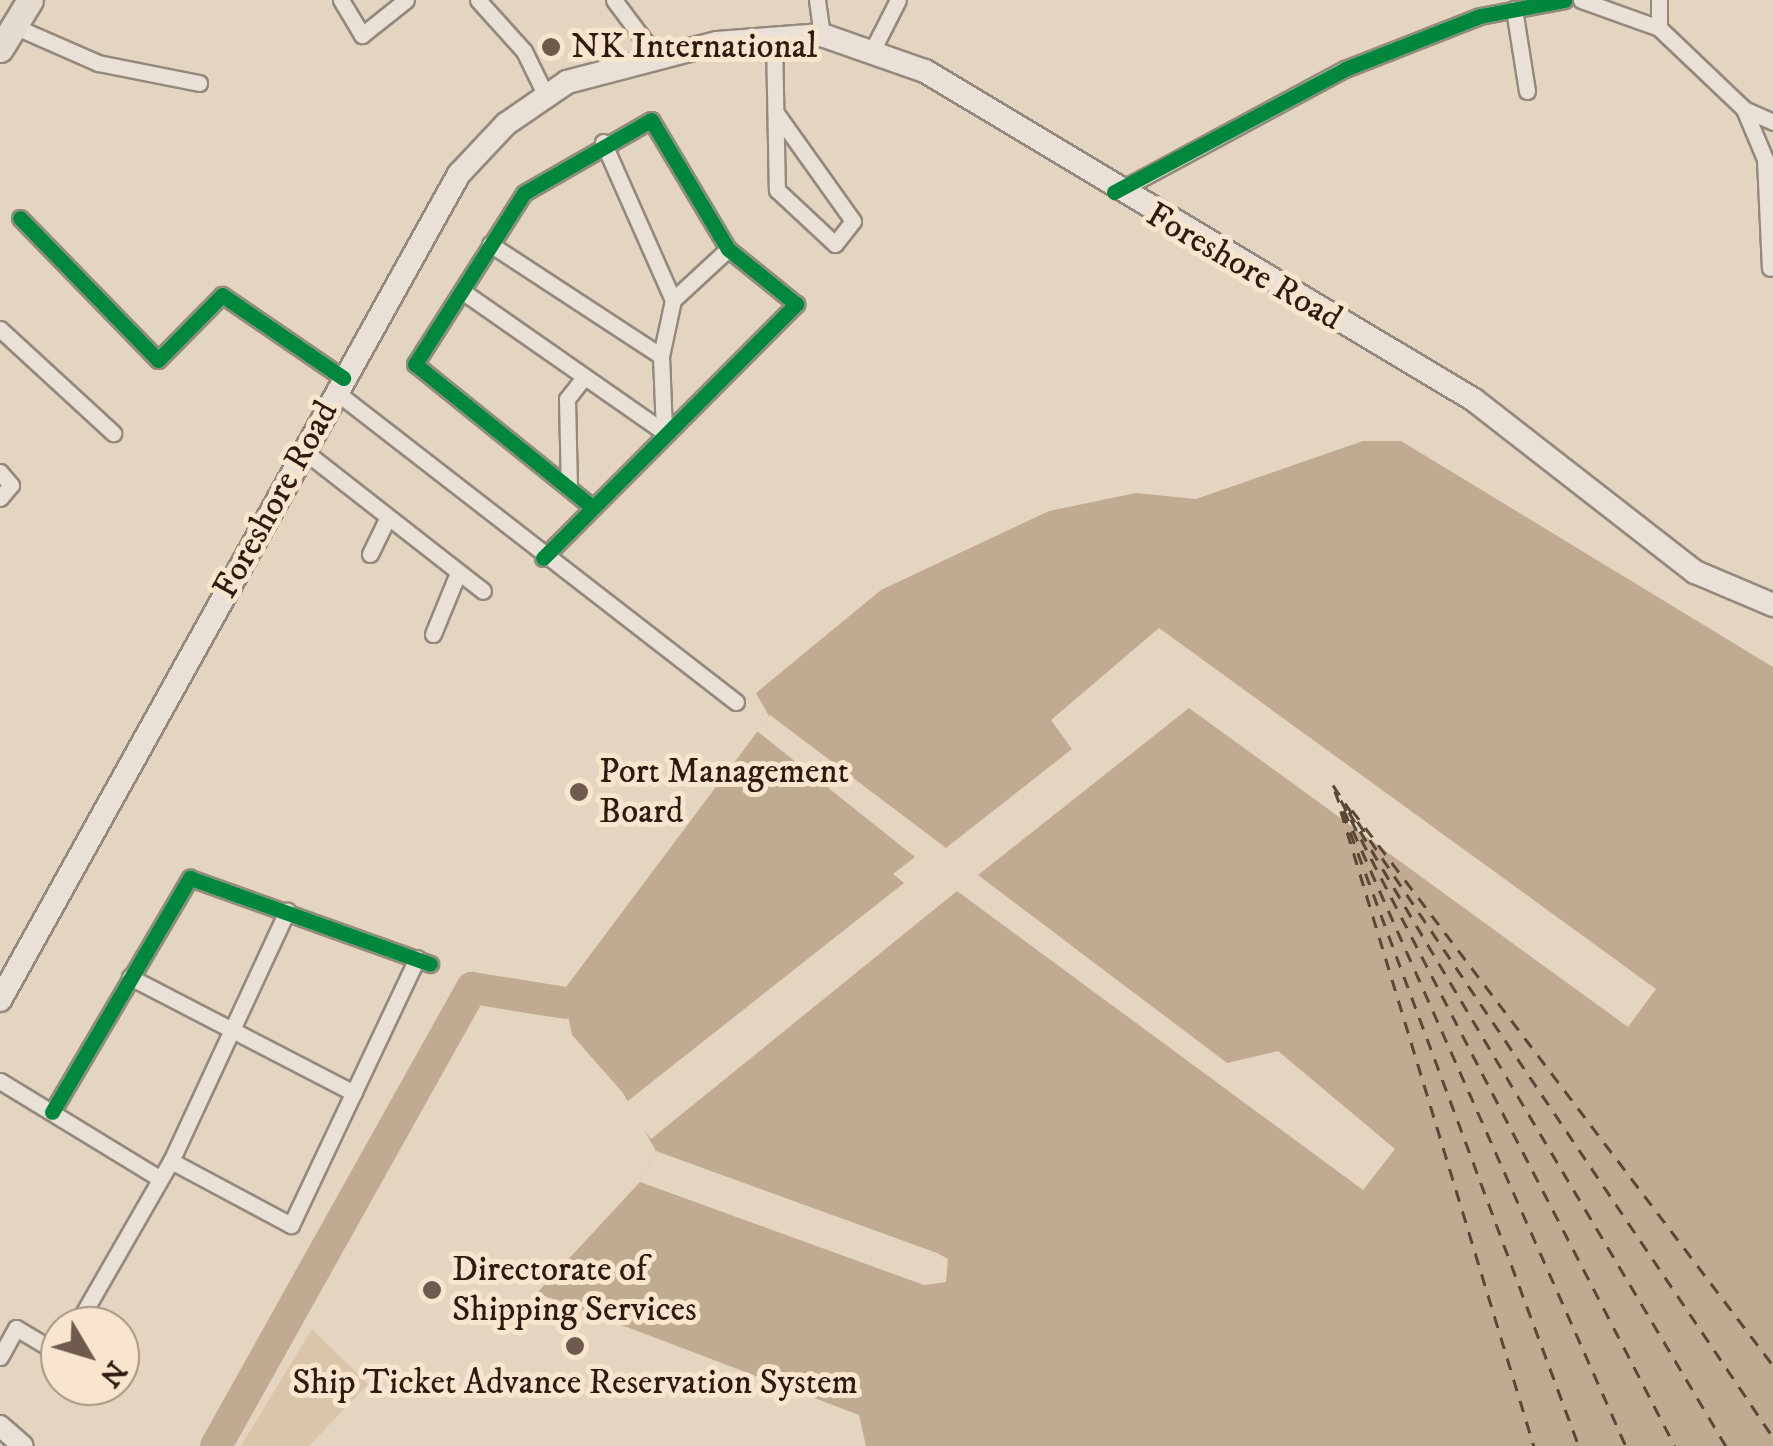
<!DOCTYPE html>
<html>
<head>
<meta charset="utf-8">
<style>
	body { margin:0 }
	#map { position:relative; width:1773px; height:1446px; overflow:hidden; background:#e4d5c1; font-family:"IM FELL DW Pica",serif }
	div>[style] { position:absolute }
	.green>* { inset:0; background:#dac4aa }
	.water>* { inset:0; background:#c0aa91 }
	.pier>* { inset:0; background:#e4d5c1 }
	.river>* { height:32px; margin:-16px; padding:0 16px; transform-origin:16px; border-radius:16px; background:#c0aa91 }
	.ferry>* { height:2.5px; margin-top:-1.25px; transform-origin:0; background:repeating-linear-gradient(90deg,#5c4636 0 12px,transparent 0 22px) }
	.roads { filter:drop-shadow(2px 0 #94897d) drop-shadow(-2px 0 #94897d) drop-shadow(0 2px #94897d) drop-shadow(0 -2px #94897d) }
	.minor>* { height:15px; margin:-7.5px; padding:0 7.5px; transform-origin:7.5px; border-radius:7.5px; background:#e9e1d7 }
	.tertiary>* { height:20px; margin:-10px; padding:0 10px; transform-origin:10px; border-radius:10px; background:#e9e1d7 }
	.secondary>* { height:22px; margin:-11px; padding:0 11px; transform-origin:11px; border-radius:11px; background:#e9e1d7 }
	.primary>* { height:25px; margin:-12.5px; padding:0 12.5px; transform-origin:12.5px; border-radius:12.5px; background:#e5dcd0 }
	.cycleway>* { height:15px; margin:-7.5px; padding:0 7.5px; transform-origin:7.5px; border-radius:7.5px; background:#00873e }
	.dots>* { width:28px; height:28px; translate:-50% -50%; box-sizing:border-box; border:5px solid #f7e5ce; border-radius:50% }
	span { translate:-50% -50%; white-space:nowrap; text-align:center; line-height:1.15; -webkit-text-stroke:10px #f7e5ce; paint-order:stroke }
	.poi-label { font-size:35px; color:#2f1a10 }
	.left { translate:0 -50%; text-align:left }
	.street-label { font-size:35px; color:#2f1a10 }
	.north { position:absolute; left:40px; top:1306px; width:100px; height:100px; box-sizing:border-box; background:#f7e5ce; border:2px solid #a79482; border-radius:50%; rotate:128deg; font-size:28px; font-weight:700; line-height:40px; text-align:center; color:#2f1a10 }
	.north::after { content:''; display:block; margin:auto; width:35px; height:45px; background:#6e5b4e; clip-path:polygon(50% 0,100% 100%,50% 72%,0 100%) }
</style>
</head>
<body>
<div id="map">
	<div class="green">
		<div style="clip-path:polygon(312px 1329px,368px 1384px,309px 1446px,241px 1446px)"></div>
	</div>
	<div class="water">
		<div style="clip-path:polygon(1363px 441px,1401px 441px,1773px 667px,1773px 1446px,866px 1446px,859px 1415px,537px 1293px,640px 1182px,656px 1151px,623px 1093px,572px 1035px,563px 991px,769px 716px,756px 693px,881px 590px,1049px 511px,1136px 493px,1196px 499px)"></div>
	</div>
	<div class="pier">
		<div style="clip-path:polygon(1159px 628px,1656px 989px,1628px 1027px,1189px 708px,978px 875px,1227px 1063px,1278px 1051px,1395px 1149px,1363px 1190px,957px 891px,651px 1139px,624px 1104px,904px 883px,893px 874px,915px 857px,757px 731px,770px 715px,946px 848px,1072px 749px,1051px 720px)"></div>
		<div style="clip-path:polygon(656px 1151px,937px 1253px,948px 1259px,946px 1282px,924px 1285px,640px 1182px)"></div>
	</div>
	<div class="river">
		<div style="left:216px;top:1446px;width:525px;rotate:-60.8deg"></div>
		<div style="left:472px;top:988px;width:95px;rotate:9.1deg"></div>
	</div>
	<div class="ferry">
		<div style="left:1333px;top:785px;width:787px;rotate:55.99deg"></div>
		<div style="left:1335px;top:791px;width:699px;rotate:69.57deg"></div>
		<div style="left:1341px;top:800px;width:727px;rotate:62.66deg"></div>
		<div style="left:1344px;top:810px;width:696px;rotate:66.09deg"></div>
		<div style="left:1352px;top:810px;width:697px;rotate:52.82deg"></div>
		<div style="left:1341px;top:811px;width:664px;rotate:73.09deg"></div>
		<div style="left:1349px;top:812px;width:738px;rotate:59.26deg"></div>
	</div>
	<div class="roads">
		<div class="minor">
			<div style="left:341px;top:0;width:41px;rotate:59deg"></div>
			<div style="left:362px;top:35px;width:56px;rotate:-38.5deg"></div>
			<div style="left:478px;top:0;width:69px;rotate:48deg"></div>
			<div style="left:524px;top:51px;width:50px;rotate:63.9deg"></div>
			<div style="left:614px;top:0;width:74px;rotate:53.3deg"></div>
			<div style="left:817px;top:0;width:35px;rotate:82deg"></div>
			<div style="left:1581px;top:0;width:83px;rotate:19.7deg"></div>
			<div style="left:1659px;top:28px;width:117px;rotate:43.6deg"></div>
			<div style="left:1744px;top:109px;width:32px;rotate:24deg"></div>
			<div style="left:1659px;top:0;width:28px;rotate:90deg"></div>
			<div style="left:1514px;top:9px;width:83px;rotate:81deg"></div>
			<div style="left:16px;top:27px;width:90px;rotate:23.7deg"></div>
			<div style="left:98px;top:63px;width:103px;rotate:11.2deg"></div>
			<div style="left:774px;top:39px;width:151px;rotate:88.9deg"></div>
			<div style="left:777px;top:190px;width:79px;rotate:43deg"></div>
			<div style="left:835px;top:244px;width:29px;rotate:-52deg"></div>
			<div style="left:853px;top:221px;width:133px;rotate:-125.5deg"></div>
			<div style="left:872px;top:51px;width:57px;rotate:-63deg"></div>
			<div style="left:1744px;top:109px;width:54px;rotate:67.2deg"></div>
			<div style="left:1765px;top:159px;width:109px;rotate:87.4deg"></div>
			<div style="left:603px;top:142px;width:173px;rotate:66.1deg"></div>
			<div style="left:673px;top:300px;width:57px;rotate:102.1deg"></div>
			<div style="left:661px;top:356px;width:76px;rotate:87.7deg"></div>
			<div style="left:1118px;top:191px;width:258px;rotate:-28.3deg"></div>
			<div style="left:1345px;top:69px;width:145px;rotate:-21.4deg"></div>
			<div style="left:1480px;top:16px;width:86px;rotate:-10.7deg"></div>
			<div style="left:20px;top:218px;width:198px;rotate:45.8deg"></div>
			<div style="left:158px;top:360px;width:91px;rotate:-45.4deg"></div>
			<div style="left:222px;top:295px;width:147px;rotate:34.4deg"></div>
			<div style="left:490px;top:244px;width:204px;rotate:33.2deg"></div>
			<div style="left:462px;top:291px;width:246px;rotate:34.9deg"></div>
			<div style="left:673px;top:300px;width:75px;rotate:-42.8deg"></div>
			<div style="left:0;top:329px;width:154px;rotate:42.6deg"></div>
			<div style="left:336px;top:392px;width:506px;rotate:37.78deg"></div>
			<div style="left:304px;top:451px;width:227px;rotate:38deg"></div>
			<div style="left:0;top:472px;width:17px;rotate:50deg"></div>
			<div style="left:11px;top:485px;width:17px;rotate:130deg"></div>
			<div style="left:569px;top:488px;width:89px;rotate:-91.3deg"></div>
			<div style="left:567px;top:399px;width:28px;rotate:-52deg"></div>
			<div style="left:370px;top:554px;width:41px;rotate:-64.1deg"></div>
			<div style="left:543px;top:558px;width:359px;rotate:-45.1deg"></div>
			<div style="left:796px;top:304px;width:87px;rotate:-141deg"></div>
			<div style="left:728px;top:249px;width:150px;rotate:-120.8deg"></div>
			<div style="left:651px;top:120px;width:146px;rotate:150.1deg"></div>
			<div style="left:524px;top:193px;width:203px;rotate:122.5deg"></div>
			<div style="left:415px;top:364px;width:225px;rotate:38.9deg"></div>
			<div style="left:433px;top:634px;width:66px;rotate:-67.7deg"></div>
			<div style="left:130px;top:977px;width:252px;rotate:27.4deg"></div>
			<div style="left:0;top:1081px;width:184px;rotate:31.4deg"></div>
			<div style="left:52px;top:1112px;width:272px;rotate:-59.5deg"></div>
			<div style="left:190px;top:878px;width:255px;rotate:19.7deg"></div>
			<div style="left:171px;top:1161px;width:136px;rotate:28.1deg"></div>
			<div style="left:291px;top:1225px;width:295px;rotate:-64.7deg"></div>
			<div style="left:76px;top:1326px;width:190px;rotate:-60.1deg"></div>
			<div style="left:171px;top:1161px;width:276px;rotate:-65.1deg"></div>
			<div style="left:0;top:1357px;width:33px;rotate:-61deg"></div>
			<div style="left:16px;top:1328px;width:51px;rotate:30.6deg"></div>
		</div>
		<div class="tertiary">
			<div style="left:0;top:1426px;width:30px;rotate:41deg"></div>
		</div>
		<div class="secondary">
			<div style="left:0;top:1000px;width:945px;rotate:-60.94deg"></div>
			<div style="left:459px;top:174px;width:69px;rotate:-46.8deg"></div>
			<div style="left:506px;top:124px;width:74px;rotate:-34.5deg"></div>
			<div style="left:567px;top:82px;width:155px;rotate:-14.6deg"></div>
			<div style="left:717px;top:43px;width:105px;rotate:-4.4deg"></div>
			<div style="left:822px;top:35px;width:109px;rotate:19.3deg"></div>
			<div style="left:925px;top:71px;width:640px;rotate:30.93deg"></div>
			<div style="left:1474px;top:400px;width:280px;rotate:37.9deg"></div>
			<div style="left:1695px;top:572px;width:85px;rotate:22.9deg"></div>
		</div>
		<div class="primary">
			<div style="left:0;top:49px;width:57px;rotate:-58.5deg"></div>
		</div>
	</div>
	<div class="cycleway">
		<div style="left:1114px;top:192px;width:262px;rotate:-28deg"></div>
		<div style="left:1345px;top:69px;width:145px;rotate:-21.4deg"></div>
		<div style="left:1480px;top:16px;width:86px;rotate:-10.7deg"></div>
		<div style="left:20px;top:218px;width:198px;rotate:45.8deg"></div>
		<div style="left:158px;top:360px;width:91px;rotate:-45.4deg"></div>
		<div style="left:222px;top:295px;width:147px;rotate:34.4deg"></div>
		<div style="left:543px;top:558px;width:359px;rotate:-45.1deg"></div>
		<div style="left:796px;top:304px;width:87px;rotate:-141deg"></div>
		<div style="left:728px;top:249px;width:150px;rotate:-120.8deg"></div>
		<div style="left:651px;top:120px;width:146px;rotate:150.1deg"></div>
		<div style="left:524px;top:193px;width:203px;rotate:122.5deg"></div>
		<div style="left:415px;top:364px;width:225px;rotate:38.9deg"></div>
		<div style="left:52px;top:1112px;width:272px;rotate:-59.5deg"></div>
		<div style="left:190px;top:878px;width:255px;rotate:19.7deg"></div>
	</div>
	<div class="dots">
		<div style="left:551px;top:47px;background:#6e5b4e"></div>
		<div style="left:579px;top:792px;background:#6e5b4e"></div>
		<div style="left:432px;top:1290px;background:#6e5b4e"></div>
		<div style="left:575px;top:1346px;background:#6e5b4e"></div>
	</div>
	<div class="poi-label">
		<span class="left" style="left:571px;top:47px">NK International</span>
		<span class="left" style="left:599px;top:792px">Port Management<br>Board</span>
		<span class="left" style="left:452px;top:1290px">Directorate of<br>Shipping Services</span>
		<span style="left:575px;top:1383px">Ship Ticket Advance Reservation System</span>
	</div>
	<div class="street-label">
		<span style="left:1244px;top:267px;rotate:30deg">Foreshore Road</span>
		<span style="left:276px;top:500px;rotate:-61deg">Foreshore Road</span>
	</div>
	<div class="north">N</div>
</div>
</body>
</html>
